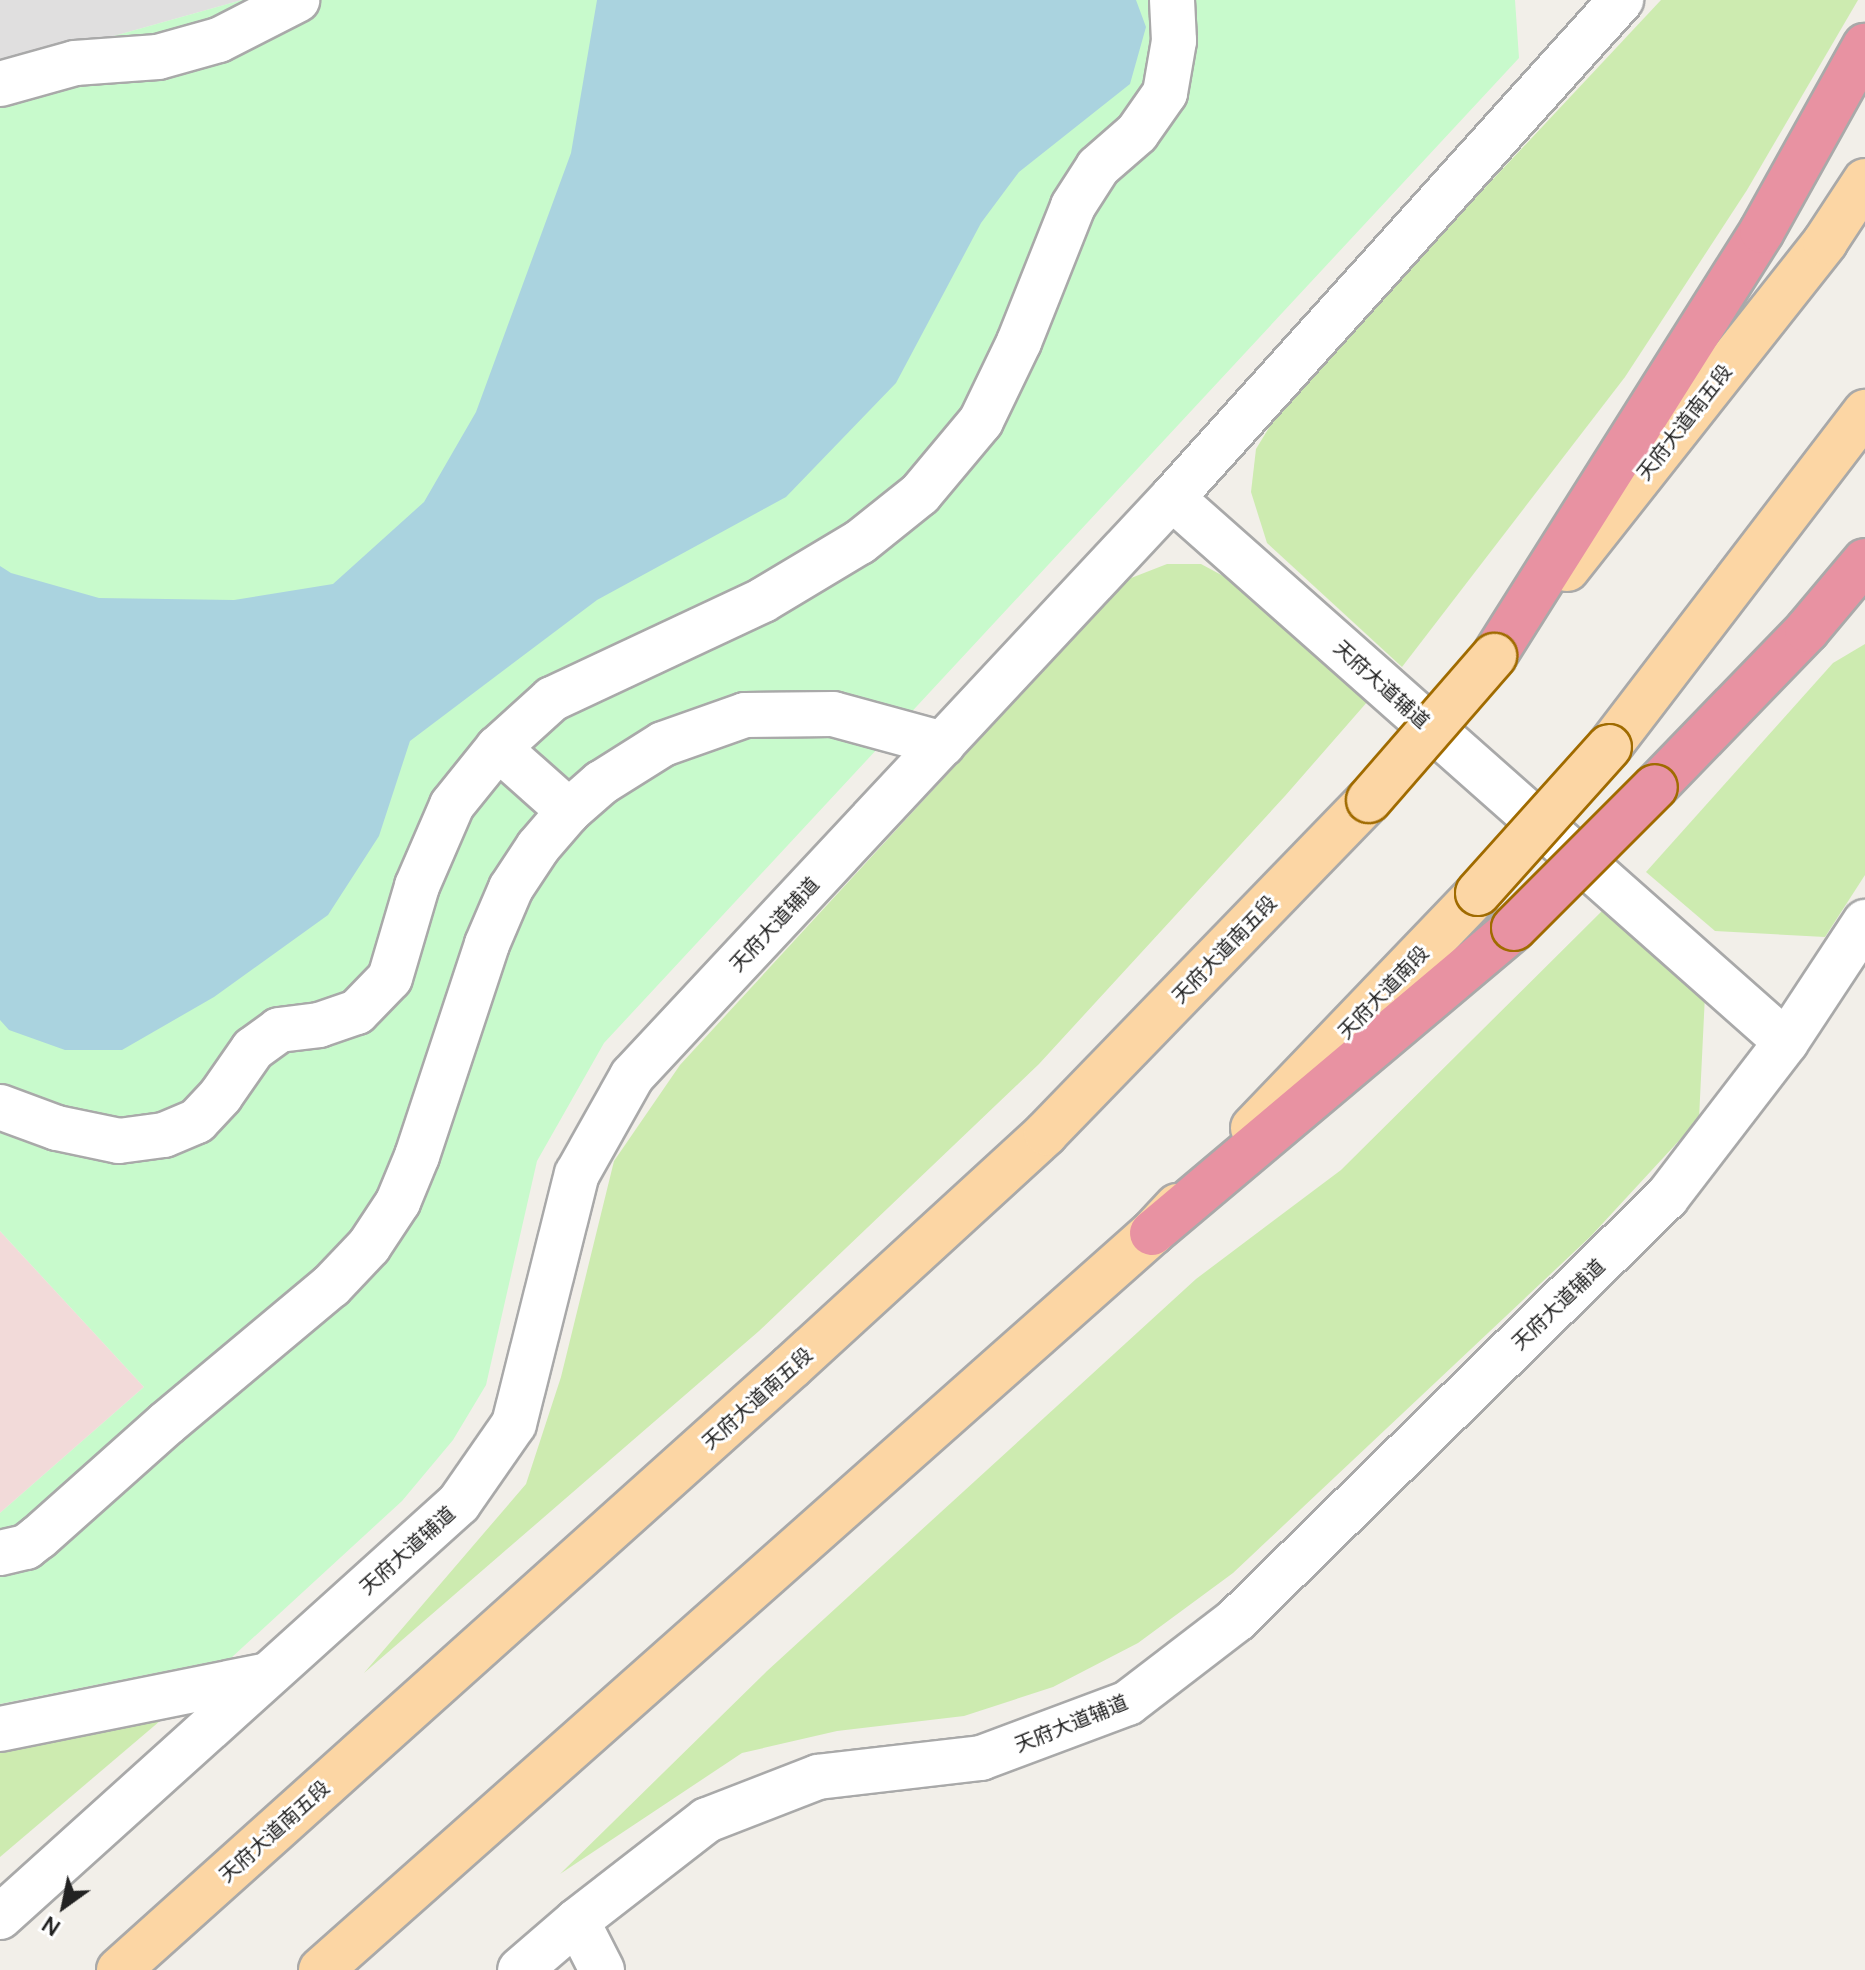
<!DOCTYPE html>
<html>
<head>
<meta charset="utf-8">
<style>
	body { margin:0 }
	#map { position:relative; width:1865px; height:1970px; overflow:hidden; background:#f2efe9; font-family:Manrope,"Noto Sans SC",sans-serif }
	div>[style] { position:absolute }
	.residential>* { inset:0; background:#e0dfdf }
	.commercial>* { inset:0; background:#f2dad9 }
	.grass>* { inset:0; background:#cdebb0 }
	.park>* { inset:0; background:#c8facc }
	.water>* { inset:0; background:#aad3df }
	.roads { filter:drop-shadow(2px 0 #a9a9a9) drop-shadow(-2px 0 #a9a9a9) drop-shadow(0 2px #a9a9a9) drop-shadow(0 -2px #a9a9a9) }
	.minor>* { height:44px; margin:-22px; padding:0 22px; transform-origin:22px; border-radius:22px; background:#fff }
	.major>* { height:44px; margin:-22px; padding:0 22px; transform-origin:22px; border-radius:22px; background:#fcd6a4 }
	.highway>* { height:44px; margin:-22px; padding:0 22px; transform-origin:22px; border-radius:22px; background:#e892a2 }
	.bridges { filter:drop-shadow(2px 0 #a06b00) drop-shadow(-2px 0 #a06b00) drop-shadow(0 2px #a06b00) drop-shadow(0 -2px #a06b00) }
	.major-bridge>* { height:44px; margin:-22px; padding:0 22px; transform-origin:22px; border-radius:22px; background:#fcd6a4 }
	.highway-bridge>* { height:44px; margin:-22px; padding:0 22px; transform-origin:22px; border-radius:22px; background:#e892a2 }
	span { translate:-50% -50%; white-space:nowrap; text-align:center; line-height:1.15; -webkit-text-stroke:6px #fff; paint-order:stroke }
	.street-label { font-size:20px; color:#222 }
	.north { position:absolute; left:24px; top:1866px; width:80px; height:80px; -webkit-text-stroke:6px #fff; paint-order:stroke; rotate:213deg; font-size:22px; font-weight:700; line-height:32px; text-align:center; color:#222 }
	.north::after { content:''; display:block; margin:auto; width:28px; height:36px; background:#222; clip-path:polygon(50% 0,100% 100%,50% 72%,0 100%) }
</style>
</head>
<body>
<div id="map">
	<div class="residential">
		<div style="clip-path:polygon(0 0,242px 0,0 68px)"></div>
	</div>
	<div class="commercial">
		<div style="clip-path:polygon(0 1231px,144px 1387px,0 1513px)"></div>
	</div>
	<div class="grass">
		<div style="clip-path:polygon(1661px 0,1858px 0,1747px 190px,1625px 377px,1402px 667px,1267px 543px,1251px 492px,1256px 449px,1286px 400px)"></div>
		<div style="clip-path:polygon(1167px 564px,1201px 564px,1240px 585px,1368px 701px,1285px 796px,1039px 1064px,759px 1331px,364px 1673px,526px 1484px,561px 1377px,614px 1161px,680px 1065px,1126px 580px)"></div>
		<div style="clip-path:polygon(1865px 644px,1865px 875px,1825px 937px,1715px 931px,1646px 872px,1833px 663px)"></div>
		<div style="clip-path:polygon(1604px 909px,1705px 995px,1699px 1119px,1591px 1236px,1233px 1573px,1138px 1643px,1053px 1687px,964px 1716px,837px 1731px,742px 1753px,560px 1874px,767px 1671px,1196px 1279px,1341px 1170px)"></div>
		<div style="clip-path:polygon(167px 1715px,0 1857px,0 1750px)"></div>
	</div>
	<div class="park">
		<div style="clip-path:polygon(242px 0,1515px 0,1519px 58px,604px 1043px,537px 1161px,486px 1385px,453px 1440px,402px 1501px,231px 1658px,0 1704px,0 1513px,144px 1387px,0 1231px,0 68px)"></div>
	</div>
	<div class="water">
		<div style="clip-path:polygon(597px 0,1136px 0,1146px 27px,1130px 84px,1019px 172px,981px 223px,896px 383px,786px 497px,597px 600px,410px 741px,379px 836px,328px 915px,214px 997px,122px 1050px,65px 1050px,9px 1030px,0 1020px,0 566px,11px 573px,99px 598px,234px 600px,333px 584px,424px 502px,476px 412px,571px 153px)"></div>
	</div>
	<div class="roads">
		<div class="minor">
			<div style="left:0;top:84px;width:78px;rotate:-15.6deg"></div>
			<div style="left:75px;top:63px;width:83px;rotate:-4.1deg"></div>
			<div style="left:158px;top:57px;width:63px;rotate:-15.6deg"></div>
			<div style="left:219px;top:40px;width:88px;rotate:-27.1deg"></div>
			<div style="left:1172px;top:498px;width:671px;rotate:-47.96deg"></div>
			<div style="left:498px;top:748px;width:95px;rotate:41.6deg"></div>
			<div style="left:1786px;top:1042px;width:144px;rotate:-56.6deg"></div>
			<div style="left:0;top:1107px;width:61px;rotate:20.2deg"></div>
			<div style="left:57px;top:1128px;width:63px;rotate:11.8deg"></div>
			<div style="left:119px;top:1141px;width:45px;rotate:-7.6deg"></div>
			<div style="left:164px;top:1135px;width:36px;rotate:-23deg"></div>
			<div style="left:197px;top:1121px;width:35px;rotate:-47deg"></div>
			<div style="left:221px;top:1095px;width:56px;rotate:-55.2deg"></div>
			<div style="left:253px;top:1049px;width:32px;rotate:-36deg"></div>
			<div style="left:279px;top:1030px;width:40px;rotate:-7.1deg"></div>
			<div style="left:319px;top:1025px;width:40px;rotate:-18.9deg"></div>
			<div style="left:357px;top:1012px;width:47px;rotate:-45.9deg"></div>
			<div style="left:390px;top:978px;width:96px;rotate:-73.6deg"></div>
			<div style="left:417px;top:886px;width:88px;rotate:-66.6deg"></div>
			<div style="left:452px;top:805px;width:73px;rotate:-51.1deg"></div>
			<div style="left:498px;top:748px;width:73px;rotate:-42.2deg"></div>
			<div style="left:552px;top:699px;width:233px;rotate:-25.1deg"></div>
			<div style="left:763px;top:600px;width:113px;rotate:-30.9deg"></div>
			<div style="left:860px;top:542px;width:77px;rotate:-38.7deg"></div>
			<div style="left:920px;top:494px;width:95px;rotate:-50.1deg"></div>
			<div style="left:981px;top:421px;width:88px;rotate:-64.3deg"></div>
			<div style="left:1019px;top:342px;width:146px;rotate:-68.3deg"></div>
			<div style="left:1073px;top:206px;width:46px;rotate:-57.3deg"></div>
			<div style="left:1098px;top:167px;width:52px;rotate:-41.1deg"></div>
			<div style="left:1137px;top:133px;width:49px;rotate:-55deg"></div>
			<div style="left:1165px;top:93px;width:53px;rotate:-80.2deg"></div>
			<div style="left:1174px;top:41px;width:41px;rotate:-92.8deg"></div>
			<div style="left:0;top:1553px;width:27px;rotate:-13deg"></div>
			<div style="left:26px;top:1547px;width:16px;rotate:-38deg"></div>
			<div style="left:39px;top:1537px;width:171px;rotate:-41.7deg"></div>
			<div style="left:167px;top:1423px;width:214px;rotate:-39.9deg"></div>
			<div style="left:331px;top:1286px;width:55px;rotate:-46.5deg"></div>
			<div style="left:369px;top:1246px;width:53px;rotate:-56.6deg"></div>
			<div style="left:398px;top:1202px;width:50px;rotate:-67.6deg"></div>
			<div style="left:417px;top:1156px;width:223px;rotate:-71.7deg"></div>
			<div style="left:487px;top:944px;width:61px;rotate:-66.8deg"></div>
			<div style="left:511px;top:888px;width:49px;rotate:-56.6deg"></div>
			<div style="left:538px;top:847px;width:48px;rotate:-49.3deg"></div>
			<div style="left:569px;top:811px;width:43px;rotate:-41.2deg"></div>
			<div style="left:601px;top:783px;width:73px;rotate:-32.2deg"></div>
			<div style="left:663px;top:744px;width:87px;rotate:-19.5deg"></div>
			<div style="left:745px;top:715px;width:88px;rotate:-0.7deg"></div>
			<div style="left:833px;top:714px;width:114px;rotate:15.3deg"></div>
			<div style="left:0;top:1729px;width:272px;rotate:-11.4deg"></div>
			<div style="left:0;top:1917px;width:618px;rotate:-42.05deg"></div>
			<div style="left:459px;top:1503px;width:96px;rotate:-55.2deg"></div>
			<div style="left:514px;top:1424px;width:258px;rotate:-75.9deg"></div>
			<div style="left:577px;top:1174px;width:112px;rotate:-60.7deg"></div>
			<div style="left:632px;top:1076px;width:791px;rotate:-46.95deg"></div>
			<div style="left:1172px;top:498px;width:820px;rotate:41.54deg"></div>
			<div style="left:1786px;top:1042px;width:195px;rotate:127.5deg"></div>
			<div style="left:1667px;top:1197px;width:604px;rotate:135.54deg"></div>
			<div style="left:1236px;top:1620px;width:136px;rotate:142.5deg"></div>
			<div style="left:1128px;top:1703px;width:157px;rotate:159.5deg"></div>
			<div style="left:981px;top:1758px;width:164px;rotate:173.4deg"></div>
			<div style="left:818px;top:1777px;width:119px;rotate:158.8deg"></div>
			<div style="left:707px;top:1820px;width:165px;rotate:142.2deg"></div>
			<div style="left:577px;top:1921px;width:75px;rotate:139.3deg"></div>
			<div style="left:577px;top:1921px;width:55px;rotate:63deg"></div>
		</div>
		<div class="major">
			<div style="left:1567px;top:569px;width:417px;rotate:-51.7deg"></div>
			<div style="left:1825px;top:242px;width:73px;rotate:-56.7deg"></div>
			<div style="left:1609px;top:747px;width:422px;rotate:-52.6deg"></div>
			<div style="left:1253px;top:1128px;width:325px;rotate:-46.2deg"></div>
			<div style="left:119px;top:1970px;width:903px;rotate:-41.9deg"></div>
			<div style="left:791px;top:1367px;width:346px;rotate:-42.5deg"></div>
			<div style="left:1046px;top:1133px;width:464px;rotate:-45.9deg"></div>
			<div style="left:321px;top:1970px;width:1111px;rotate:-41.57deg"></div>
			<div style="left:1152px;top:1233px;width:37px;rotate:-47deg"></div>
		</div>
		<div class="highway">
			<div style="left:1494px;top:656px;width:502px;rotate:-57.76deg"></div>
			<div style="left:1762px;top:231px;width:212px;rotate:-60.9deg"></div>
			<div style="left:1655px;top:787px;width:219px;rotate:-45.9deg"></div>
			<div style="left:1807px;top:630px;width:90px;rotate:-50deg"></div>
			<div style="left:1152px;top:1233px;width:473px;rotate:-40.1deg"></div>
		</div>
	</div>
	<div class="bridges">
		<div class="major-bridge">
			<div style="left:1369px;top:800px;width:191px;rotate:-49deg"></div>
			<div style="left:1478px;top:893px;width:196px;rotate:-48.1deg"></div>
		</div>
		<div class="highway-bridge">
			<div style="left:1514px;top:928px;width:199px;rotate:-45deg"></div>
		</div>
	</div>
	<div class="street-label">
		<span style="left:1684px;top:422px;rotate:-52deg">天府大道南五段</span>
		<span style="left:1382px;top:684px;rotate:42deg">天府大道辅道</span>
		<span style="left:774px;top:924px;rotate:-47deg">天府大道辅道</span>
		<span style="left:1224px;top:949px;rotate:-46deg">天府大道南五段</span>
		<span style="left:1383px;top:992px;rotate:-46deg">天府大道南段</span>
		<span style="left:1558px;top:1304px;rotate:-44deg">天府大道辅道</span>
		<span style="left:757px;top:1398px;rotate:-42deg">天府大道南五段</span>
		<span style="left:407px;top:1550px;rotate:-42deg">天府大道辅道</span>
		<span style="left:1071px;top:1723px;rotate:-22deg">天府大道辅道</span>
		<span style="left:274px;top:1831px;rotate:-42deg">天府大道南五段</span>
	</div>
	<div class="north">N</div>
</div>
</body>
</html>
